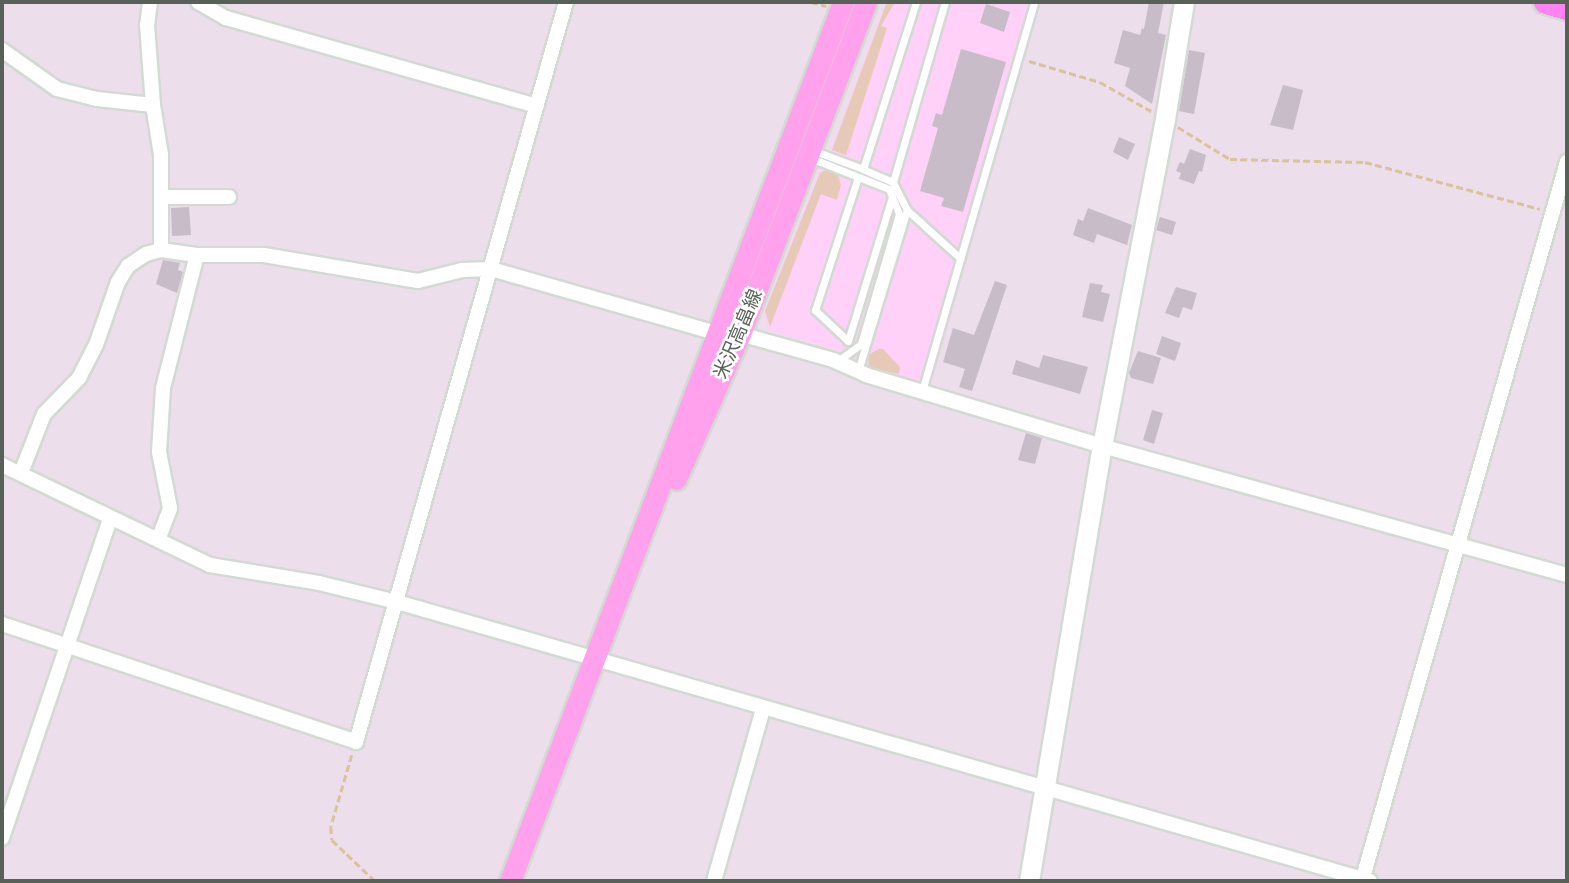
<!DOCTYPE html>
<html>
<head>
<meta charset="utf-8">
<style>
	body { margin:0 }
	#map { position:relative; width:1569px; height:883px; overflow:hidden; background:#ecdeeb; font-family:"DM Sans","Noto Sans JP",sans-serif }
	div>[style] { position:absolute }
	.commercial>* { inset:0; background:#ffd1f9 }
	.green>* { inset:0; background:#e7c9b8 }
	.building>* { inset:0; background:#c7bcc7 }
	.path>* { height:2.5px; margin-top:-1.25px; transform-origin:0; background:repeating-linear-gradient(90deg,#dac29a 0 7px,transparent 0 10.5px) }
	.roads { filter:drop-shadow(2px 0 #d2dad2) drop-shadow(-2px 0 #d2dad2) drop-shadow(0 2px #d2dad2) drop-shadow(0 -2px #d2dad2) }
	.lane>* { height:7px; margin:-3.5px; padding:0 3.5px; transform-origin:3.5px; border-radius:3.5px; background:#fff }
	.street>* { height:14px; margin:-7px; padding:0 7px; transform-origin:7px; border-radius:7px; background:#fff }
	.secondary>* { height:19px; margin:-9.5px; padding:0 9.5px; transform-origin:9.5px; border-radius:9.5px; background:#fff }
	.primary>* { height:21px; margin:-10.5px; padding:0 10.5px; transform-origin:10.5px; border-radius:10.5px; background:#ffa1ec }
	.highway>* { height:24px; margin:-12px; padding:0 12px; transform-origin:12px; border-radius:12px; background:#ff83f2 }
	span { translate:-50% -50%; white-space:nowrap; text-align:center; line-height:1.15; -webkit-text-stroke:5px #fff; paint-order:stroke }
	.street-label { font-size:19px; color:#586158 }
	.frame { position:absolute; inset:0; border:4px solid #586158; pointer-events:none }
</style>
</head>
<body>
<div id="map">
	<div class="commercial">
		<div style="clip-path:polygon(886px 2px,1041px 2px,931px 386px,867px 369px,837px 350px,768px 330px,764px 312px,819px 172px,824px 169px)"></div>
	</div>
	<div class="green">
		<div style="clip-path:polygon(887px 2px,895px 2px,881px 26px,887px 28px,846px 155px,832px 150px)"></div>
		<div style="clip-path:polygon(826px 170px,837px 173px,841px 185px,837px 200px,821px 194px,770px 327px,765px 311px,820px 173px)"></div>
		<div style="clip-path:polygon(879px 349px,883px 349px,900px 367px,899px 374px,869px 368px,868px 355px)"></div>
	</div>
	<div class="building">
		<div style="clip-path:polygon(1149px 2px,1164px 2px,1158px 33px,1166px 35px,1152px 104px,1125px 86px,1130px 68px,1114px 63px,1123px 30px,1140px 35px,1142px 28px,1144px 29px)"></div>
		<div style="clip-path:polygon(986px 4px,1010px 12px,1004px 32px,980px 23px)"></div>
		<div style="clip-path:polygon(961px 49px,1006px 62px,963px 212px,941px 206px,944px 198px,920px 191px,938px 128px,932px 126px,936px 113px,942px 115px)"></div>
		<div style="clip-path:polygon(1189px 50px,1205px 53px,1194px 114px,1179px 111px)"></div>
		<div style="clip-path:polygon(1283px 85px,1303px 90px,1293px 130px,1270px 125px)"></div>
		<div style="clip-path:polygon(1119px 137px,1135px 144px,1128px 160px,1113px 152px)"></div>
		<div style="clip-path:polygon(1190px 149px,1206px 155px,1202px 172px,1199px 171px,1194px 184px,1179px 179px,1181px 173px,1176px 171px,1180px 162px,1184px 164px)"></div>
		<div style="clip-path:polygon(189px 207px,191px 235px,172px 236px,171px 208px)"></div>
		<div style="clip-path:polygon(1088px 208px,1132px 225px,1127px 245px,1097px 234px,1094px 243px,1073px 235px,1078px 219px,1083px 221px)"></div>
		<div style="clip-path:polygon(1160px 217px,1176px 222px,1172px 235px,1156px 230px)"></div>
		<div style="clip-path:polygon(163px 260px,180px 263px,178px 270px,183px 272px,177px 293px,156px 284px)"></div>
		<div style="clip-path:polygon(995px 281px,1007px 285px,972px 391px,959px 387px,965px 369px,943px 362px,953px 328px,974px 335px)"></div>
		<div style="clip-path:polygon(1090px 283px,1103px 285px,1101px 292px,1110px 294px,1103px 322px,1082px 317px)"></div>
		<div style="clip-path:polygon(1176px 287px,1197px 293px,1192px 310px,1183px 307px,1179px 318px,1165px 313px)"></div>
		<div style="clip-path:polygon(1162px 336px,1181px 343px,1175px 361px,1156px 354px)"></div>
		<div style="clip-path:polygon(1138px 351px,1161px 358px,1153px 384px,1131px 378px,1129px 373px)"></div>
		<div style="clip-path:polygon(1043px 355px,1088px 367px,1080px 394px,1012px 374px,1016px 360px,1039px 368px)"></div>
		<div style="clip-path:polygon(1152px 410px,1163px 413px,1154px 444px,1143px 440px)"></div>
		<div style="clip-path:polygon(1026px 433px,1042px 438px,1035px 464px,1018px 460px)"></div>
	</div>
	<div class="path">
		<div style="left:811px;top:2px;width:16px;rotate:15deg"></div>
		<div style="left:1029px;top:61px;width:74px;rotate:16.5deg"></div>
		<div style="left:1100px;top:82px;width:59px;rotate:29.6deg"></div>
		<div style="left:1178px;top:127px;width:61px;rotate:31.6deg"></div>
		<div style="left:1230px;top:159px;width:135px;rotate:1.3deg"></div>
		<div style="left:1365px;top:162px;width:181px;rotate:15deg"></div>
		<div style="left:352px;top:755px;width:75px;rotate:106.3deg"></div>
		<div style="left:331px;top:827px;width:13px;rotate:86deg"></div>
		<div style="left:332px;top:840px;width:59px;rotate:43.6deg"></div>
	</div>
	<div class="roads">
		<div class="lane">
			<div style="left:812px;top:150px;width:54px;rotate:20.4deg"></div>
			<div style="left:863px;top:169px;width:175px;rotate:-72.4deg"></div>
			<div style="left:808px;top:157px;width:87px;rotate:21.6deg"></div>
			<div style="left:889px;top:189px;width:27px;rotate:68deg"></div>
			<div style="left:899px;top:214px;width:135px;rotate:106.3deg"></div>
			<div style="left:861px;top:344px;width:29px;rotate:144deg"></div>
			<div style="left:858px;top:177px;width:140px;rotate:107.9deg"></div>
			<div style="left:815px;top:310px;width:45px;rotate:43.2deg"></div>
			<div style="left:848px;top:341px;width:151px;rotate:-73deg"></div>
			<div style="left:893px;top:182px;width:187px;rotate:-73.9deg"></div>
			<div style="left:907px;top:210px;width:72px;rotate:42.2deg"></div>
			<div style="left:858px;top:371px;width:168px;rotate:-73.1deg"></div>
			<div style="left:907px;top:210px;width:31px;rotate:-117deg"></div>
			<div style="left:893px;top:182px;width:33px;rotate:-157deg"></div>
			<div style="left:922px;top:391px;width:405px;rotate:-73.9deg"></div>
		</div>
		<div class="street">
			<div style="left:150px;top:2px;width:23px;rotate:97deg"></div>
			<div style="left:147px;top:25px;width:80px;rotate:85.7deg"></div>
			<div style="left:153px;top:105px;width:51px;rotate:80.9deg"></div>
			<div style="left:161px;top:155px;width:95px;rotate:90deg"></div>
			<div style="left:198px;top:2px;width:32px;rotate:30deg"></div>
			<div style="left:226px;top:18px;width:323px;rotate:15.8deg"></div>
			<div style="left:2px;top:50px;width:67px;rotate:35.3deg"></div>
			<div style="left:57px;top:89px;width:41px;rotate:14deg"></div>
			<div style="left:97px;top:99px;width:56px;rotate:6.1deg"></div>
			<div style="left:161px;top:197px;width:68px"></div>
			<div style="left:2px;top:465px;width:231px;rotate:25.7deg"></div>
			<div style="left:210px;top:565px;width:110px;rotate:9.4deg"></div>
			<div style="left:319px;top:583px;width:80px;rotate:13.7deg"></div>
			<div style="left:397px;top:602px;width:1012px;rotate:16deg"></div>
			<div style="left:21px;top:473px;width:63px;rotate:-68.7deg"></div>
			<div style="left:44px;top:414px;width:50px;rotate:-45.8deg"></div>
			<div style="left:79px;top:378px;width:37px;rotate:-63deg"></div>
			<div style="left:96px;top:345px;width:67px;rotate:-70.8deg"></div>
			<div style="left:118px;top:282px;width:19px;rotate:-58deg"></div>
			<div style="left:128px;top:266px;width:22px;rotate:-34deg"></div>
			<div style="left:146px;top:254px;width:16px;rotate:-15deg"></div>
			<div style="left:161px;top:250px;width:36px;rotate:8deg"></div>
			<div style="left:197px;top:255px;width:67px"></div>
			<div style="left:264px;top:255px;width:156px;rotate:9.6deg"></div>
			<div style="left:418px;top:281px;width:45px;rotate:-14deg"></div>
			<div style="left:462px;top:270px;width:29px;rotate:-2deg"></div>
			<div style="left:491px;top:269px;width:234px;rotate:15.9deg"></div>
			<div style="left:716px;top:333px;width:24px;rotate:2deg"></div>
			<div style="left:740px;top:334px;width:97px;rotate:15.6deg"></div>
			<div style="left:833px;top:360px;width:36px;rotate:24deg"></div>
			<div style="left:866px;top:375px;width:246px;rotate:16.7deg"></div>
			<div style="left:1102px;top:446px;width:483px;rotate:15.5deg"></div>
			<div style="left:158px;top:540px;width:34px;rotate:-69deg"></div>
			<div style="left:170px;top:508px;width:57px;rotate:-101.1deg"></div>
			<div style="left:159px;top:452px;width:64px;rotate:-86.4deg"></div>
			<div style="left:163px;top:388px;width:137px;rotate:-75.7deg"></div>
			<div style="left:2px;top:624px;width:373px;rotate:18.4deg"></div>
			<div style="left:356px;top:742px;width:769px;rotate:-74.16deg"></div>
			<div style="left:2px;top:838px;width:337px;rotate:-71.3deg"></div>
			<div style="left:714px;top:881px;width:179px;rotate:-74.1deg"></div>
			<div style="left:1362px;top:881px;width:748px;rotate:-74.09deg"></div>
		</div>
		<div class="secondary">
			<div style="left:1029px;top:881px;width:441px;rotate:-80.5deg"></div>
			<div style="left:1102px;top:446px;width:333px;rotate:-79.1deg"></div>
			<div style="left:1165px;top:119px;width:119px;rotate:-80.8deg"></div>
		</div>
		<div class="primary">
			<div style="left:676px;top:479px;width:158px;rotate:-66.2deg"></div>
			<div style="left:740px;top:334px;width:355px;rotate:-69.2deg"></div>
			<div style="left:510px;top:881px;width:940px;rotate:-69.25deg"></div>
		</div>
		<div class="highway">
			<div style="left:1546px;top:2px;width:22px;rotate:16deg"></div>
		</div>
	</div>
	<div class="street-label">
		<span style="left:738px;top:334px;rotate:-67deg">米沢高畠線</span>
	</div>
	<div class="frame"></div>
</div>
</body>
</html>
